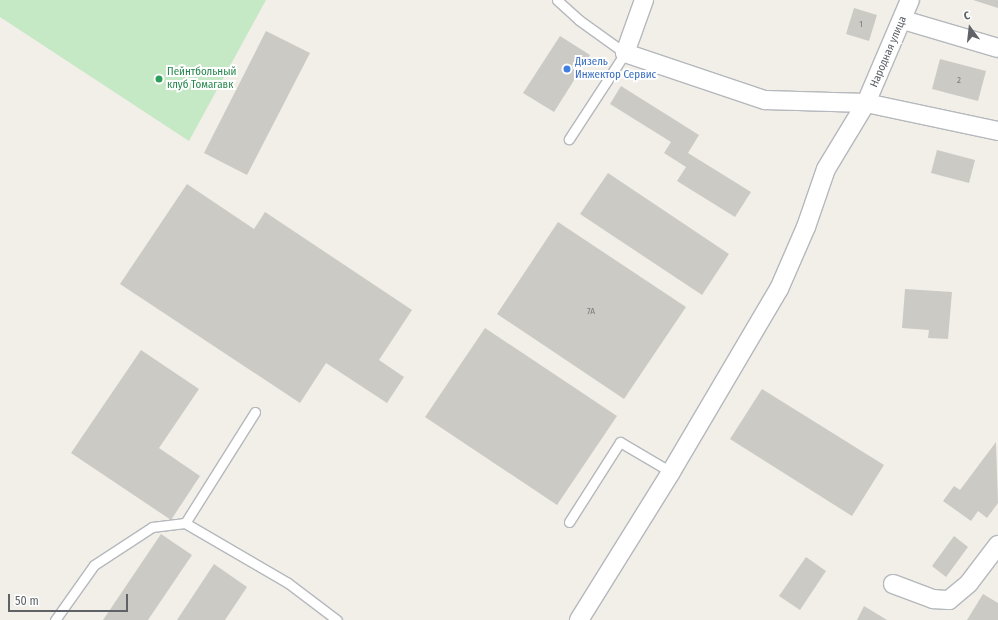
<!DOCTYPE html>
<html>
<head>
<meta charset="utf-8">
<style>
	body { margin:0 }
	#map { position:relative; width:998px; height:620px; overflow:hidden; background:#f1efe8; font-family:"Fira Sans Condensed",sans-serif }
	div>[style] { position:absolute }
	.green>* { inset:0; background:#c5e8c5 }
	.building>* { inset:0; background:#cccac5 }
	.roads { filter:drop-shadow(1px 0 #b5b8bc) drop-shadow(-1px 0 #b5b8bc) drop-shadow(0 1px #b5b8bc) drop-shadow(0 -1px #b5b8bc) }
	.service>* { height:9px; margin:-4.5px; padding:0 4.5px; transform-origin:4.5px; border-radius:4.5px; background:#fff }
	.minor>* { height:18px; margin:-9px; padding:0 9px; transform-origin:9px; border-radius:9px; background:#fff }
	.dots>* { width:11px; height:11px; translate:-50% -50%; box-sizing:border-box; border:2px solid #fff; border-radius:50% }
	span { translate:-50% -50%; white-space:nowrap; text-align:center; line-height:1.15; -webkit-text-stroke:4px #fff; paint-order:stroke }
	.number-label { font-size:9px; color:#7a7d7f }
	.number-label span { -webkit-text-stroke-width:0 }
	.street-label { font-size:11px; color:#5f6368 }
	.shop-label { font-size:11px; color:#366cbe }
	.left { translate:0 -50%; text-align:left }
	.leisure-label { font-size:11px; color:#27864d }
	.north { position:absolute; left:950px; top:8px; width:40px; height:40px; -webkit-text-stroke:3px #fff; paint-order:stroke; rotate:345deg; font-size:11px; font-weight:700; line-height:16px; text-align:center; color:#5f6368 }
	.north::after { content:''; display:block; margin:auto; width:14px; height:18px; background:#5f6368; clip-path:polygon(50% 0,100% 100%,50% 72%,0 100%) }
	.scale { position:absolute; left:8px; top:594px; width:120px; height:18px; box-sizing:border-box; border:2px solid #5f6368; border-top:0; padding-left:5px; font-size:12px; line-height:14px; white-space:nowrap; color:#5f6368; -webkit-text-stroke:3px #fff; paint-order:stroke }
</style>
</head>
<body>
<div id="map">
	<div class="green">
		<div style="clip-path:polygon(0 0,266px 0,189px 141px,0 17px)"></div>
	</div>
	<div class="building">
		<div style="clip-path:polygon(973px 0,998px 0,998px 8px)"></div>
		<div style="clip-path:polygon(854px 8px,877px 15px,869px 41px,846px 34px)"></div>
		<div style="clip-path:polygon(266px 31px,310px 53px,247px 175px,204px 153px)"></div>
		<div style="clip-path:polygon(560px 36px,590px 55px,554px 112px,523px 93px)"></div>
		<div style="clip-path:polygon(940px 59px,986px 71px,978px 101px,932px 89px)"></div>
		<div style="clip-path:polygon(621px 86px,699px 135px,688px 153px,751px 192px,735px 217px,677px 181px,686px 167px,664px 153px,671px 142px,610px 104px)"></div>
		<div style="clip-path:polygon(937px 150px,975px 160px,969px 183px,931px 173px)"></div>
		<div style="clip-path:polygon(608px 173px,729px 254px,702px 295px,580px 214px)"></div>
		<div style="clip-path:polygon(187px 184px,254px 229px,265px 212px,412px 310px,379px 360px,404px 377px,387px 403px,326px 363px,300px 403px,120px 284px)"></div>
		<div style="clip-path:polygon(558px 222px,686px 307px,624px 399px,497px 314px)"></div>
		<div style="clip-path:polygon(905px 289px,952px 292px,948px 339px,928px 338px,929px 330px,902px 328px)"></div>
		<div style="clip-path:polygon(485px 328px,617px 416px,557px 505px,425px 417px)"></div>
		<div style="clip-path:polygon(141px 350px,199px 389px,159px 448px,200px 476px,171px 520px,71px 453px)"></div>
		<div style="clip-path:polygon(762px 389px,884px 465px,852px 516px,730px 439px)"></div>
		<div style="clip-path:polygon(996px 442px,998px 503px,987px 518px,978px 511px,971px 521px,943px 501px,954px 486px,960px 490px)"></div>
		<div style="clip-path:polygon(161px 534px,192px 555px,148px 620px,103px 620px)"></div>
		<div style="clip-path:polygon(954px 536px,968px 547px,946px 577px,932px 566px)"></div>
		<div style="clip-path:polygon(806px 557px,826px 571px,800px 610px,779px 596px)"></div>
		<div style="clip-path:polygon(214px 564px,247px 587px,225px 620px,177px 620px)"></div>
		<div style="clip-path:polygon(983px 594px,998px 603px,998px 620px,967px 620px)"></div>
		<div style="clip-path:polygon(864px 606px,887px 620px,857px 620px)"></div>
	</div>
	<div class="roads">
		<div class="service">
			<div style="left:557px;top:0;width:30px;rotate:42deg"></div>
			<div style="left:579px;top:20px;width:57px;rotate:35.7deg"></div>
			<div style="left:625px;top:53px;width:103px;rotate:123.1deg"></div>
			<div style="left:255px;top:412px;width:131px;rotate:122.2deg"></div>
			<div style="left:185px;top:523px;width:119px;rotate:30.2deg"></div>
			<div style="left:288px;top:583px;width:61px;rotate:37.1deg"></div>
			<div style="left:569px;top:522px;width:95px;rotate:-57.5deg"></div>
			<div style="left:620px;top:442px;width:59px;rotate:30.5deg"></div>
			<div style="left:55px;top:620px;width:67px;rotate:-54.7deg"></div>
			<div style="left:94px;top:565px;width:69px;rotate:-33.2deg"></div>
			<div style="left:152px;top:527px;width:33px;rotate:-7deg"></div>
		</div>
		<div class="minor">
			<div style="left:644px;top:0;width:56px;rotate:109.7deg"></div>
			<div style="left:625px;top:53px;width:148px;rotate:18.6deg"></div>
			<div style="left:765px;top:100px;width:101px;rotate:1.7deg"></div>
			<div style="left:866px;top:103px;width:135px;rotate:12deg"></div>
			<div style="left:903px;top:20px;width:99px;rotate:16.4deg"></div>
			<div style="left:893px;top:584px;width:43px;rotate:20.6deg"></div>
			<div style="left:933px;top:599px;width:16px;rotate:4deg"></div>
			<div style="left:949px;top:600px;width:26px;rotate:-40deg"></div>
			<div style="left:969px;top:583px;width:48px;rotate:-52.7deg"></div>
			<div style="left:579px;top:620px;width:174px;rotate:-58.1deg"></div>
			<div style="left:671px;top:472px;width:212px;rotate:-59.5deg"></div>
			<div style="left:779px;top:289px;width:68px;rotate:-66.5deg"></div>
			<div style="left:806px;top:227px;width:61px;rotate:-71deg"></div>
			<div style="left:826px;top:169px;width:77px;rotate:-58.8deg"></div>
			<div style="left:866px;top:103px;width:112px;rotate:-66.9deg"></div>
		</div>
	</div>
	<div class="dots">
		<div style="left:567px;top:69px;background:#3f7fe0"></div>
		<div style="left:159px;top:79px;background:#2e9e5b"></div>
	</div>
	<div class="number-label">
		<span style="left:861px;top:24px">1</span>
		<span style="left:959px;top:80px">2</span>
		<span style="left:591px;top:311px">7А</span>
	</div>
	<div class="street-label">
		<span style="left:889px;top:52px;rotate:-67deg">Народная улица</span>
	</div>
	<div class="shop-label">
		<span class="left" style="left:575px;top:69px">Дизель<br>Инжектор Сервис</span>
	</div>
	<div class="leisure-label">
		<span class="left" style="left:167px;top:79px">Пейнтбольный<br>клуб Томагавк</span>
	</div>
	<div class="north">С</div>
	<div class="scale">50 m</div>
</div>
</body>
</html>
